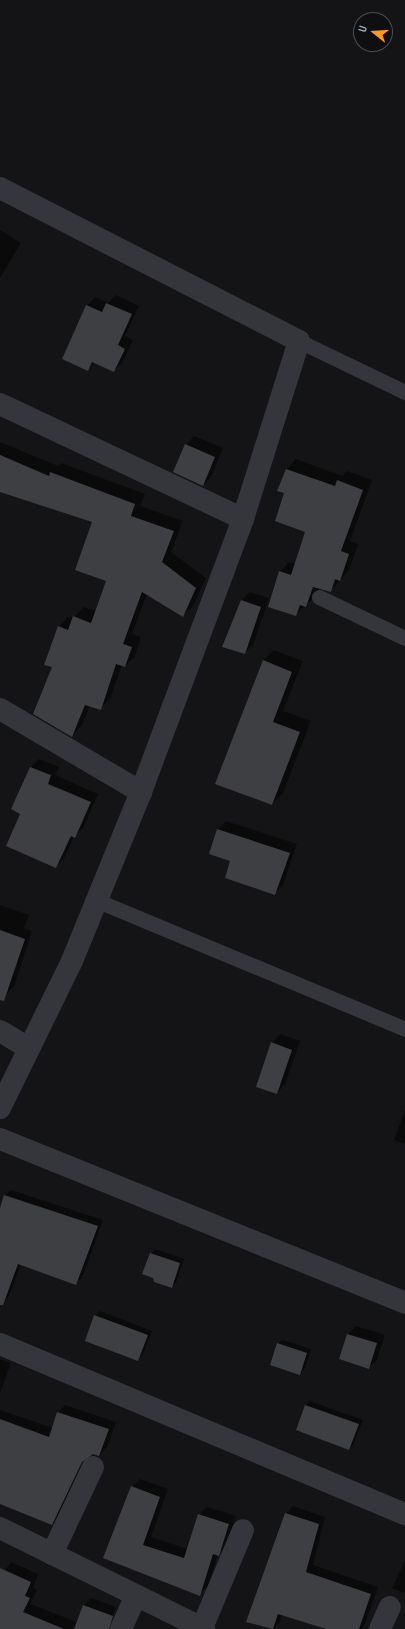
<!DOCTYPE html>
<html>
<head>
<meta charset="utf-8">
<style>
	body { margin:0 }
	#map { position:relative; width:405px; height:1629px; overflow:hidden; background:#141416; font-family:"PT Sans Narrow",sans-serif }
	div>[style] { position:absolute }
	.shadow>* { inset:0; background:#0007 }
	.building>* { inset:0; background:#3e3f43 }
	.lane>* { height:15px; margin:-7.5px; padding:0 7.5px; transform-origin:7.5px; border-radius:7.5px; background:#34363b }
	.street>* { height:22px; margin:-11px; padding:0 11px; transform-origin:11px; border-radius:11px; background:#34363b }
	span { translate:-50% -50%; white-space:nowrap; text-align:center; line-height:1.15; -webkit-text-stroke:3px #0f0f11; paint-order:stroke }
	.north { position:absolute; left:353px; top:12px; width:40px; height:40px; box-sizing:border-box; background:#0f0f11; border:1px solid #4b4e53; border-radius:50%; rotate:287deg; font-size:11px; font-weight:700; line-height:16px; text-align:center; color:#a5adb7 }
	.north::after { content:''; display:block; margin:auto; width:14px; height:18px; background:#fb9727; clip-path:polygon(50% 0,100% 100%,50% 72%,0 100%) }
</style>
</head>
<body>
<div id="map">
	<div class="shadow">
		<div style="clip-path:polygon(0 230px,21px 243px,0 278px)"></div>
		<div style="clip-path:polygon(116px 295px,139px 306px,125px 336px,133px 340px,122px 363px,114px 371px,95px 362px,88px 370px,87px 306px,95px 297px,108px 303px)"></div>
		<div style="clip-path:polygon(194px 436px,223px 448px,211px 477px,203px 485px,186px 445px)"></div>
		<div style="clip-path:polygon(0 442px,58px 466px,61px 463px,145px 494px,140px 506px,183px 521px,171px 552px,206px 578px,193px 606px,183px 615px,147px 594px,132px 634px,141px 637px,135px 656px,125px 666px,122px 665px,110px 699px,100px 709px,90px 705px,82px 725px,72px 735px,53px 667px,58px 627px,68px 617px,73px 618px,84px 607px,96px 611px,107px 580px,94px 522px,0 492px)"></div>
		<div style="clip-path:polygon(296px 459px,342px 476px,347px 471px,372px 480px,350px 541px,358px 544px,349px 570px,331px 591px,319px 587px,316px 596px,295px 615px,280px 572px,289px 562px,296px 564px,306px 531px,286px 492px,279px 490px,287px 469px)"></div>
		<div style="clip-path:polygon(250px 592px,269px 598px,253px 645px,244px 653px,223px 646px,242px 600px)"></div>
		<div style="clip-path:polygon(274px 650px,303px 661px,283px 711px,311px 721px,283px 793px,272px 804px,263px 661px)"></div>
		<div style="clip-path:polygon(39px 759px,59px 767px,55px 775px,98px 794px,83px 828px,74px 836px,64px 859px,56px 867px,22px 813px,12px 809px,31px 767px)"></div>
		<div style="clip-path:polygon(226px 821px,297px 844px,283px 885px,275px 893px,232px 860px,210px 853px,218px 829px)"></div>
		<div style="clip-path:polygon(0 905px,29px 915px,24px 928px,32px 931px,14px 986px,6px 995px,0 995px)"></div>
		<div style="clip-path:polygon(280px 1034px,300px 1041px,285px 1084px,277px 1093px,272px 1043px)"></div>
		<div style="clip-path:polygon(405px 1110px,405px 1144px,394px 1140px)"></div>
		<div style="clip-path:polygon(11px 1190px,103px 1220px,82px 1278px,76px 1283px,21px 1264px,9px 1296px,3px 1302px,0 1301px,0 1210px,5px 1195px)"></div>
		<div style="clip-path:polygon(155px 1249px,184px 1259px,176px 1283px,171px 1287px,151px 1254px)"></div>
		<div style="clip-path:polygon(100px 1311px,152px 1331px,142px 1356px,138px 1360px,95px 1316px)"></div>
		<div style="clip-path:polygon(356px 1326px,385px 1335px,377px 1360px,368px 1368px,340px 1359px,348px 1334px)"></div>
		<div style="clip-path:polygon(282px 1340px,311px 1349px,304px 1370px,300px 1374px,278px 1344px)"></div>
		<div style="clip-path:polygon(0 1359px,11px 1363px,0 1393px)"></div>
		<div style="clip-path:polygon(310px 1401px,363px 1420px,353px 1445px,349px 1449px,297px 1429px,306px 1405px)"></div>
		<div style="clip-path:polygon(65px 1405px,116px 1422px,107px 1447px,99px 1455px,93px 1453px,88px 1456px,59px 1516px,52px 1524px,0 1499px,0 1410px,53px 1428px,58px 1413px)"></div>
		<div style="clip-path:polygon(140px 1479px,168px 1489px,151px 1537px,188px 1549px,199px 1515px,207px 1507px,236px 1516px,227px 1546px,218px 1554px,208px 1586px,199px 1594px,104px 1558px,132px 1487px)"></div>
		<div style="clip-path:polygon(293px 1506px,325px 1517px,313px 1565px,378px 1587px,363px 1629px,322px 1629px,323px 1627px,282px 1614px,280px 1622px,273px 1629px,247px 1621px,286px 1514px)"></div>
		<div style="clip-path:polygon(405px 1560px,405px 1593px,392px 1588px)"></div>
		<div style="clip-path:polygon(11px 1562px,38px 1574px,33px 1588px,37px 1590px,30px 1604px,77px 1622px,83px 1606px,91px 1598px,116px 1607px,108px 1629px,0 1629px,0 1577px)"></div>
	</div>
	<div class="building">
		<div style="clip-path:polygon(106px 303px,132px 314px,118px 345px,125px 349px,114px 372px,92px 362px,88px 371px,62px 359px,86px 305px,102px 312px)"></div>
		<div style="clip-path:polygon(185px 444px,215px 457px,203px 486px,173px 472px)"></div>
		<div style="clip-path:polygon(0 455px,49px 476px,50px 472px,135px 504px,131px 516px,174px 531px,162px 562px,196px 588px,183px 617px,142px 592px,123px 644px,132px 647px,125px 667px,116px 664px,101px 710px,85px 705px,72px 737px,33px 714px,52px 667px,44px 665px,58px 626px,68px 630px,73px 616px,91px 623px,106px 581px,75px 570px,92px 522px,0 492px)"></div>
		<div style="clip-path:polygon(286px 469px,335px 486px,337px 480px,363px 490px,341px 551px,349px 554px,340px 581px,335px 579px,331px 592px,313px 587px,306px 607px,300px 605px,296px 616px,268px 607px,279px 571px,291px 575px,305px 532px,275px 521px,284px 493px,277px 491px)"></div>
		<div style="clip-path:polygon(241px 600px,261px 607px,245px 654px,222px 647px)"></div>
		<div style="clip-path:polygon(263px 660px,292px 672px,273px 722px,300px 732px,272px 805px,215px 784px)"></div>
		<div style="clip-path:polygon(30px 767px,51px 775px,48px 784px,91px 802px,75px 838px,71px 836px,56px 868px,6px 846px,20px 814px,11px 809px)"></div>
		<div style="clip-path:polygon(217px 829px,290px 853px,275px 895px,225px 878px,230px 861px,209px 854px)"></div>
		<div style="clip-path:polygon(0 930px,25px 939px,4px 1001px,0 1000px)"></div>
		<div style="clip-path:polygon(271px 1042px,292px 1050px,277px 1094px,256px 1087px)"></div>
		<div style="clip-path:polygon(4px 1195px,98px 1226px,76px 1285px,18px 1264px,3px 1305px,0 1305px,0 1208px)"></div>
		<div style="clip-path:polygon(150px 1253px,180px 1263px,172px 1288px,154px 1282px,153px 1278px,142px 1274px)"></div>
		<div style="clip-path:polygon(94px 1315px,148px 1335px,138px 1361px,85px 1341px)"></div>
		<div style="clip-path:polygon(347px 1334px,377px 1343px,369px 1369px,339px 1359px)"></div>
		<div style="clip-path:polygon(277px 1343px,307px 1353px,300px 1375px,270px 1365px)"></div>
		<div style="clip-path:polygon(305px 1405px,359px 1424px,349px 1450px,296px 1430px)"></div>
		<div style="clip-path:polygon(57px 1412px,109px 1429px,99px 1456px,93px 1454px,82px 1462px,52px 1525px,0 1504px,0 1419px,49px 1437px)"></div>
		<div style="clip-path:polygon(131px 1486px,160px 1497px,143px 1545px,184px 1558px,198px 1514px,229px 1524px,219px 1556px,213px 1554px,200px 1596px,103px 1558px)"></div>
		<div style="clip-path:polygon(285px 1513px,319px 1524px,306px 1572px,371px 1594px,359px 1629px,326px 1629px,278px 1614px,273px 1629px,246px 1622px)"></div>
		<div style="clip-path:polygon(0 1568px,31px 1582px,25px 1596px,30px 1598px,23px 1612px,64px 1629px,0 1629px)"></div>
		<div style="clip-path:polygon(83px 1605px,113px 1616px,109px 1629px,74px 1629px)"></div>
	</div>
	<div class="lane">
		<div style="left:299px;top:341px;width:118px;rotate:25.7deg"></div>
		<div style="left:319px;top:597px;width:95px;rotate:25.5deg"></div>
		<div style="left:98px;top:901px;width:333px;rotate:22.6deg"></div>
	</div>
	<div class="street">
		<div style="left:0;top:188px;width:336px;rotate:27.1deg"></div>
		<div style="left:299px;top:341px;width:187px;rotate:107.5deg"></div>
		<div style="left:243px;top:519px;width:291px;rotate:110.5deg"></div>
		<div style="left:141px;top:792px;width:183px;rotate:112.2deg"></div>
		<div style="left:72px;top:961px;width:164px;rotate:116.1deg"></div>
		<div style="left:0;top:404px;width:269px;rotate:25.3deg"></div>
		<div style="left:0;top:709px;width:164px;rotate:30.5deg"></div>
		<div style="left:0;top:1031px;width:33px;rotate:31deg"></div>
		<div style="left:0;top:1139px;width:437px;rotate:22deg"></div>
		<div style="left:0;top:1344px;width:439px;rotate:22.8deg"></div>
		<div style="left:0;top:1528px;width:228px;rotate:26.3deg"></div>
		<div style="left:52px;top:1554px;width:96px;rotate:-64.8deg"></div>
		<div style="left:202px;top:1628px;width:106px;rotate:-67.3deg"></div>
		<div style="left:121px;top:1629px;width:37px;rotate:-66deg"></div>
		<div style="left:380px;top:1629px;width:24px;rotate:-66deg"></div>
	</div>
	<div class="north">U</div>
</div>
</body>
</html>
